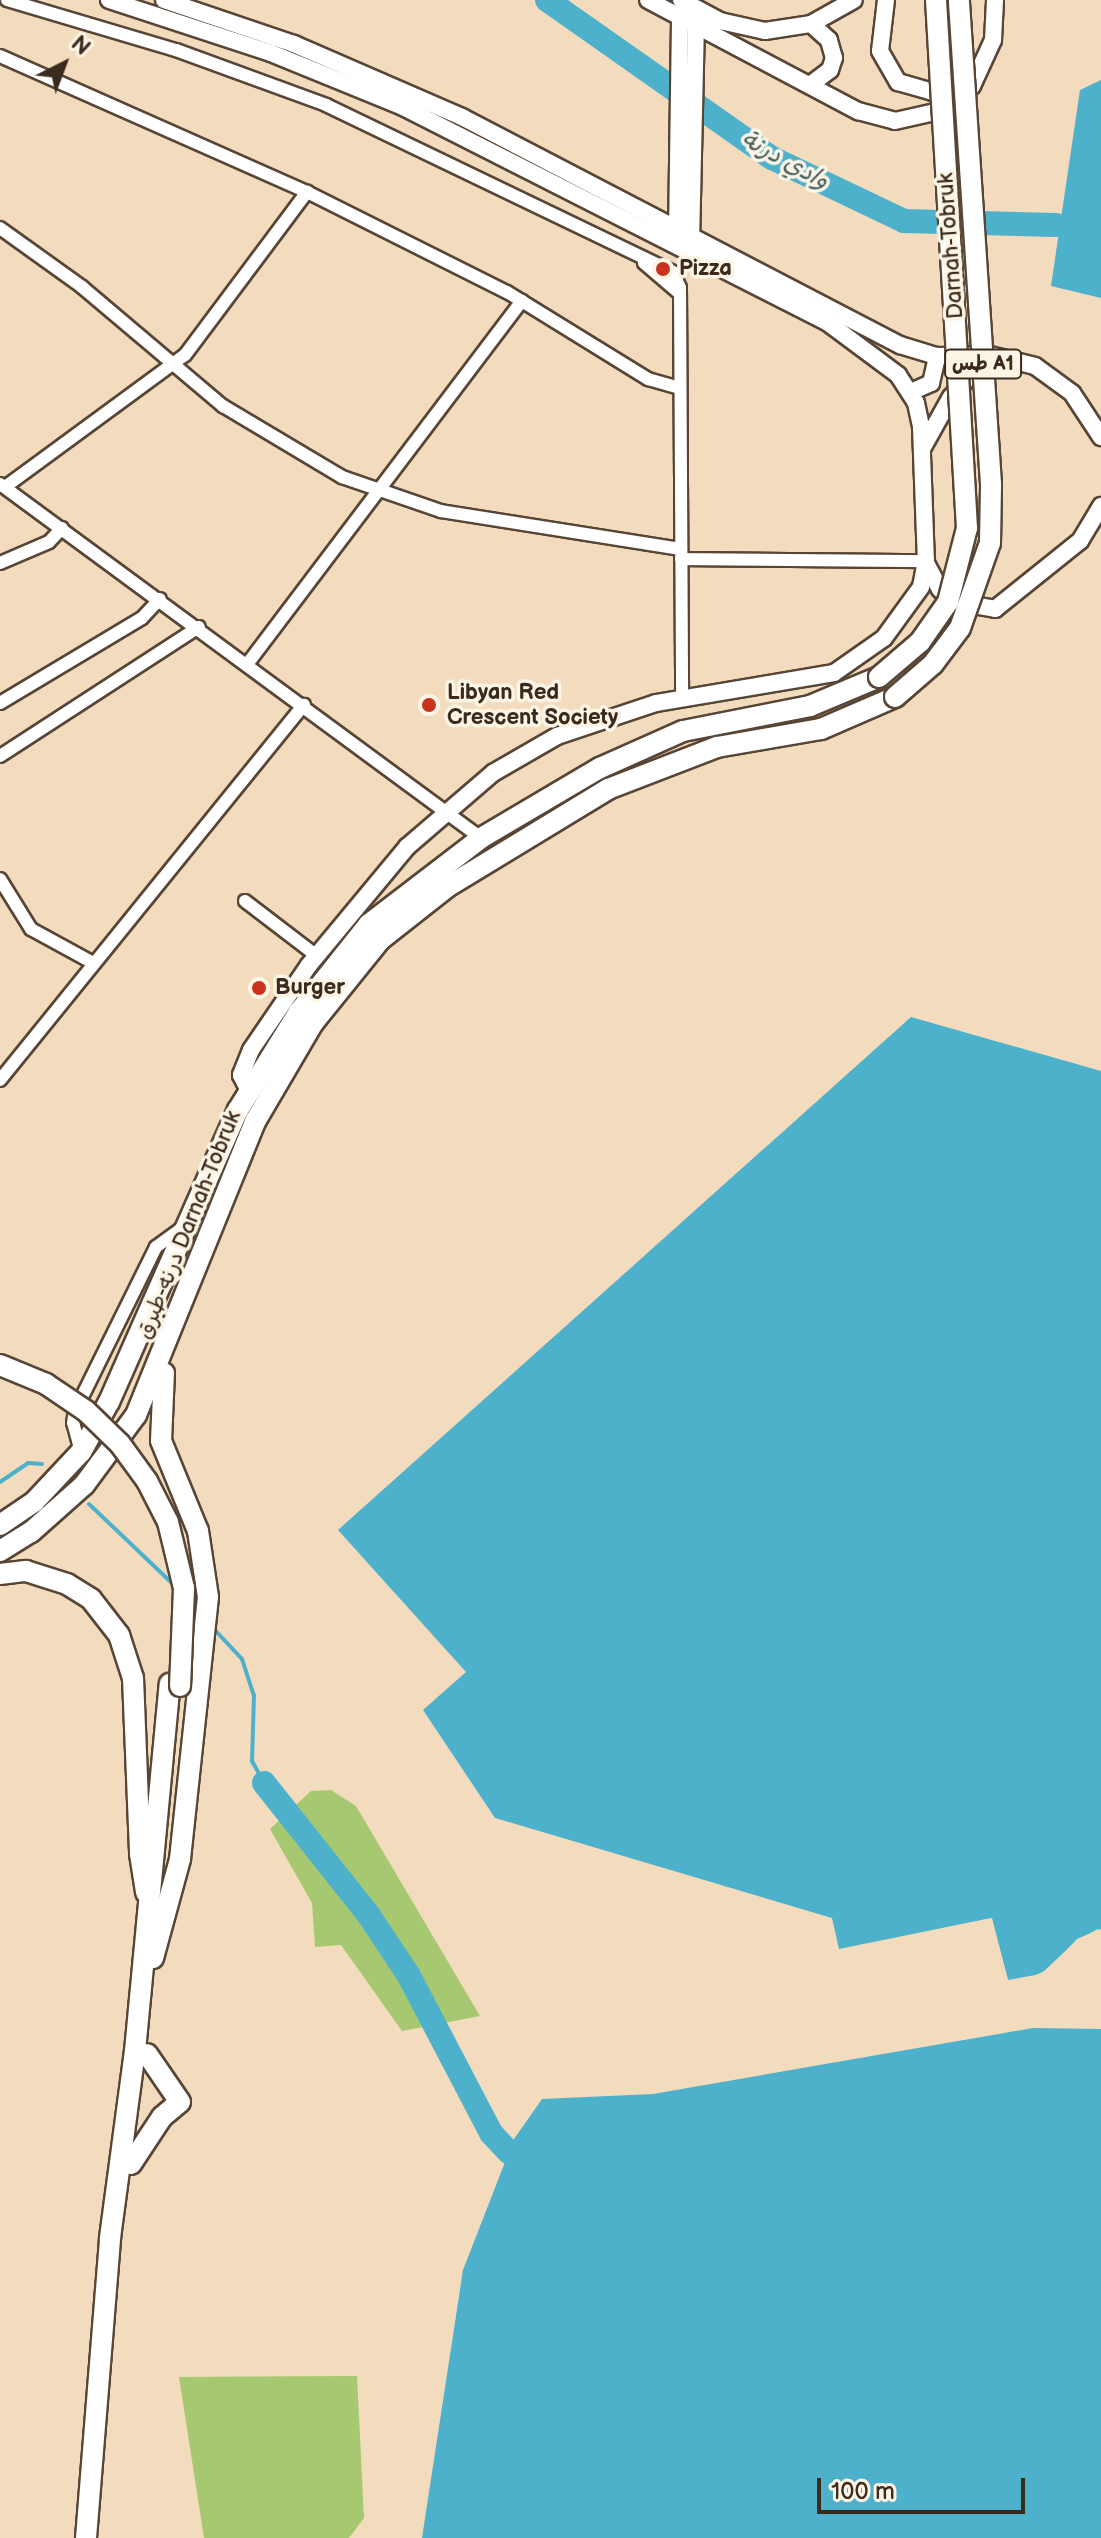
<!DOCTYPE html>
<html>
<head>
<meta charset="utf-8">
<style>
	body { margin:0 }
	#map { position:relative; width:1101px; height:2538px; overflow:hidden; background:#f3dcbd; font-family:"Balsamiq Sans","Playpen Sans Arabic",sans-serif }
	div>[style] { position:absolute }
	.green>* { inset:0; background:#a6c871 }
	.water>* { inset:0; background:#4db1cc }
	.pier>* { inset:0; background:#f3dcbd }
	.stream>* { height:4px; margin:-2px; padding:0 2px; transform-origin:2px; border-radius:2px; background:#4db1cc }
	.river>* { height:24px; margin:-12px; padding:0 12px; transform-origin:12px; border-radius:12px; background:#4db1cc }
	.roads { filter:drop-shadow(2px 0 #574536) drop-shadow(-2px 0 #574536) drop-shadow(0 2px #574536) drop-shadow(0 -2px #574536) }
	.minor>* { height:12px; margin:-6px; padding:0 6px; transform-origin:6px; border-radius:6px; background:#fff }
	.tertiary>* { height:16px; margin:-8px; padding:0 8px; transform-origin:8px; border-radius:8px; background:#fff }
	.primary>* { height:20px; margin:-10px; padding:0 10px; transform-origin:10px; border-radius:10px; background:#fff }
	.trunk>* { height:20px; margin:-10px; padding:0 10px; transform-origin:10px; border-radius:10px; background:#fff }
	.bridges { filter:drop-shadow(2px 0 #574536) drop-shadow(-2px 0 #574536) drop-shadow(0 2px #574536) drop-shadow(0 -2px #574536) }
	.primary-bridge>* { height:20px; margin:-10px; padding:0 10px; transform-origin:10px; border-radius:10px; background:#fff }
	.trunk-bridge>* { height:20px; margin:-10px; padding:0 10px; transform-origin:10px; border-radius:10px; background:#fff }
	.dots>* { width:22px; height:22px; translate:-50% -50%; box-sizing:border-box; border:4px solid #fcf5e5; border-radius:50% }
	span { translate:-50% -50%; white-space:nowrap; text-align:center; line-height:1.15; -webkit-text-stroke:7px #fcf5e5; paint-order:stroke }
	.shield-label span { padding:2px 6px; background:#fcf5e5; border:2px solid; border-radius:6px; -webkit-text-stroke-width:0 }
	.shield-label { font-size:20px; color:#3b2a1e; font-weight:700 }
	.street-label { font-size:22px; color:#3b2a1e }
	.poi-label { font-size:22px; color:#3b2a1e; font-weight:700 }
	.left { translate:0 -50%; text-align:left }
	.water-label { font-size:24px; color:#41595b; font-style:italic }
	.north { position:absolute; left:24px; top:24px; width:80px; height:80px; -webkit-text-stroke:6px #fcf5e5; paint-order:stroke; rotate:42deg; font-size:22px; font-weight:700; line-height:32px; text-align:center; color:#3b2a1e }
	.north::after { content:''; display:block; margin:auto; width:28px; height:36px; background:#3b2a1e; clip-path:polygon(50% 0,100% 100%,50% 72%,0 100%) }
	.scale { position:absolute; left:817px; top:2478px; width:208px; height:36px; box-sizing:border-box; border:4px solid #3b2a1e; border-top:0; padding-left:10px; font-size:24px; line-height:28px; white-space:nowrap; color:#3b2a1e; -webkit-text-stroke:6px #fcf5e5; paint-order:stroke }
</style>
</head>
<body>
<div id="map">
	<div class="green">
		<div style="clip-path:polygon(331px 1790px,356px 1806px,480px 2016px,402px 2031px,341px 1945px,315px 1947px,312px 1903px,270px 1829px,311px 1791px)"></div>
		<div style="clip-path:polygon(357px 2376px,364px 2518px,349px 2538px,204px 2538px,179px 2377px)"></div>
	</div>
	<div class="water">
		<div style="clip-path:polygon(1101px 80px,1101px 298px,1051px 286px,1080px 90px)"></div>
		<div style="clip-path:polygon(911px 1017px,1101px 1071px,1101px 1929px,1077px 1939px,1049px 1969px,1025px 1980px,1008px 1980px,991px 1918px,839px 1949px,832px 1918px,495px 1818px,423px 1710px,466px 1672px,338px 1530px)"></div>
		<div style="clip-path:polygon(1033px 2028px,1101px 2029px,1101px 2538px,422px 2538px,463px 2270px,514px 2139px,542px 2099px,653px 2094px)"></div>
	</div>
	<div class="pier">
		<div style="clip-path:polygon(992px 1918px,1008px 1980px,1041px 1974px,1077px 1940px,1098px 1929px,1101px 1933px,1067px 1952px,1043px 1977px,1007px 1984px,999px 1972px,988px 1923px,983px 1924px)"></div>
	</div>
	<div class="stream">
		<div style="left:0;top:1482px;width:34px;rotate:-34deg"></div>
		<div style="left:28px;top:1463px;width:14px;rotate:4deg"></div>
		<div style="left:89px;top:1504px;width:117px;rotate:43.6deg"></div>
		<div style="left:212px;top:1627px;width:44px;rotate:46.8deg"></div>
		<div style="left:242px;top:1659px;width:38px;rotate:72deg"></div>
		<div style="left:254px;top:1695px;width:66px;rotate:91.7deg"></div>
		<div style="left:252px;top:1761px;width:25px;rotate:61deg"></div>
	</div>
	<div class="river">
		<div style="left:547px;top:0;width:275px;rotate:35.1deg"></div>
		<div style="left:772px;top:158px;width:146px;rotate:25.5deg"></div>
		<div style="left:904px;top:221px;width:152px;rotate:1.5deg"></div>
		<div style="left:264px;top:1783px;width:167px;rotate:51.6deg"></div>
		<div style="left:368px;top:1914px;width:74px;rotate:56.5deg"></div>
		<div style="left:409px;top:1976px;width:177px;rotate:62.4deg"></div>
		<div style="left:491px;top:2133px;width:26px;rotate:47deg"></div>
	</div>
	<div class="roads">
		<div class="minor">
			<div style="left:7px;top:0;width:176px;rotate:16.5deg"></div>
			<div style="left:176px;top:50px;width:160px;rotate:20.1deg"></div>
			<div style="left:326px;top:105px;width:385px;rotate:25.7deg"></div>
			<div style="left:673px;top:272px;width:17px;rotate:66deg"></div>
			<div style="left:680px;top:288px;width:408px;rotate:89.7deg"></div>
			<div style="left:0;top:56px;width:336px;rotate:23.9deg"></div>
			<div style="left:307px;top:192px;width:224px;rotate:26.6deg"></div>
			<div style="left:507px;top:292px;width:166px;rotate:31.7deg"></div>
			<div style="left:648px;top:379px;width:33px;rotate:16deg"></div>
			<div style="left:0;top:228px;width:101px;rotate:35.7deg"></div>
			<div style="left:82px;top:287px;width:185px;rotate:40.2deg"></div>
			<div style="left:223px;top:406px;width:139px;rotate:30.8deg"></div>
			<div style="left:342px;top:477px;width:105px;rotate:19deg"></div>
			<div style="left:441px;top:511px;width:243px;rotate:9deg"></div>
			<div style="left:644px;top:263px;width:45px;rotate:40.5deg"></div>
			<div style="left:0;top:484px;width:597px;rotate:36.35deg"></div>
			<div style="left:5px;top:487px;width:223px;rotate:-36.3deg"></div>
			<div style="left:185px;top:355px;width:204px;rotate:-53.2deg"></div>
			<div style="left:681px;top:559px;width:245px;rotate:0.5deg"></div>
			<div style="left:0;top:563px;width:53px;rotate:-23.2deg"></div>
			<div style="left:49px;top:542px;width:19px;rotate:-47deg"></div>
			<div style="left:248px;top:663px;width:454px;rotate:-52.9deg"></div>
			<div style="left:0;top:703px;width:165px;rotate:-30.9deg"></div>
			<div style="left:142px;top:618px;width:26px;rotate:-47deg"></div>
			<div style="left:0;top:756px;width:237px;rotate:-33deg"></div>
			<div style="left:0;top:879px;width:59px;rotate:58.2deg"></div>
			<div style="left:31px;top:929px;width:71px;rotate:28.7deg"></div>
			<div style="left:245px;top:901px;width:91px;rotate:37.4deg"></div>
			<div style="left:0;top:1080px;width:483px;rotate:-51deg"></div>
			<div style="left:81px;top:1452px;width:30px;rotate:-105deg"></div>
			<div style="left:73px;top:1423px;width:12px;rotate:-81deg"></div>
			<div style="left:75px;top:1411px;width:183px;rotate:-63.7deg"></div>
			<div style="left:156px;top:1247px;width:37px;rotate:-36deg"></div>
		</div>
		<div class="tertiary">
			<div style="left:109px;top:0;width:170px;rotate:18.1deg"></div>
			<div style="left:271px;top:53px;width:143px;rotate:22.2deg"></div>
			<div style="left:403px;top:107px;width:475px;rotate:26.9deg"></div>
			<div style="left:827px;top:322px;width:89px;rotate:36.7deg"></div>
			<div style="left:898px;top:375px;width:33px;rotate:57deg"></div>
			<div style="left:916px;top:403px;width:25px;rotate:78deg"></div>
			<div style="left:921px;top:427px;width:134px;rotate:87.9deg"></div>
			<div style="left:926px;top:561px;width:26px;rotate:101deg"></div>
			<div style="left:921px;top:587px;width:63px;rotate:126deg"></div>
			<div style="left:884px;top:638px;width:61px;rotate:145deg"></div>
			<div style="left:834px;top:673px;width:181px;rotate:170.4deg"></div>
			<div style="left:656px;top:703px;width:104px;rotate:161.6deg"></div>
			<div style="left:557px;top:736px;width:74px;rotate:150deg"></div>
			<div style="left:493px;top:773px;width:113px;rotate:139.3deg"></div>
			<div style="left:407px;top:847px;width:153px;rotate:129.7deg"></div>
			<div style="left:309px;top:965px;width:103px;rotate:124.3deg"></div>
			<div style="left:251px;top:1050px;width:27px;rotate:112deg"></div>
			<div style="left:241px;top:1075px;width:18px;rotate:63deg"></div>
			<div style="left:164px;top:0;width:137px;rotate:18.7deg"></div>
			<div style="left:294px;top:44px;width:183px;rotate:23.5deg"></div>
			<div style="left:462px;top:117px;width:494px;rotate:27.5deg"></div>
			<div style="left:900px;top:345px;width:39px;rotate:17deg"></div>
			<div style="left:937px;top:356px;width:53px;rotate:-1.1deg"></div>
			<div style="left:990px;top:355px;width:46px;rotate:13.7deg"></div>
			<div style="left:1035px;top:366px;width:46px;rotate:36.1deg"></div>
			<div style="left:1072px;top:393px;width:53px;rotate:56.6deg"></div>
			<div style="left:648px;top:0;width:238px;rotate:27.9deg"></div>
			<div style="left:858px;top:111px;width:38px;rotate:15deg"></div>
			<div style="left:895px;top:121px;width:50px;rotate:-12.7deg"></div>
			<div style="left:944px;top:110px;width:37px;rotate:-41deg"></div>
			<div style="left:972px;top:86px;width:51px;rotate:-65.5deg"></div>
			<div style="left:993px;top:40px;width:40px;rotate:-87.1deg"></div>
			<div style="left:681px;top:0;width:44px;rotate:28.3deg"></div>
			<div style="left:720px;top:21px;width:46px;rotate:12.5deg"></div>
			<div style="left:765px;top:31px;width:47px;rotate:-8.7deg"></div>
			<div style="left:811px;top:24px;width:49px;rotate:-29.2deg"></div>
			<div style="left:886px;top:0;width:51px;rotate:96.7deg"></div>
			<div style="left:880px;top:51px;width:36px;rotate:60deg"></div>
			<div style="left:898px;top:82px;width:35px;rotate:16deg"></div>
			<div style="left:932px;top:92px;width:46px;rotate:-26deg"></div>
			<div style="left:810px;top:85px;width:25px;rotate:-37deg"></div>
			<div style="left:830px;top:70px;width:13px;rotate:-72deg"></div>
			<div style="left:834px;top:58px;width:19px;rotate:-106deg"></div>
			<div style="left:829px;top:40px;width:24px;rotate:-138deg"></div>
			<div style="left:677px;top:235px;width:219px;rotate:-89.2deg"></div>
			<div style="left:691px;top:243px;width:218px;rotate:-88.7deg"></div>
			<div style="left:911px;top:392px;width:22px;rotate:-24deg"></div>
			<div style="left:931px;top:383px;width:28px;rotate:-77deg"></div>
			<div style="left:923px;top:447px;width:57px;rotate:-60.8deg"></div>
			<div style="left:951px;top:397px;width:55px;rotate:-47.9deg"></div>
			<div style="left:926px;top:563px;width:30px;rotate:62deg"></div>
			<div style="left:940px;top:589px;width:21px;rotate:39deg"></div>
			<div style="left:956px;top:602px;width:40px;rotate:10deg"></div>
			<div style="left:995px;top:609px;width:109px;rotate:-38.7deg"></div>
			<div style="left:1080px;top:541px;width:41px;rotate:-59deg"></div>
		</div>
		<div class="primary">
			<div style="left:131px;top:2164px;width:56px;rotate:-56.6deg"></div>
			<div style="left:162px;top:2117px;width:23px;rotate:-40deg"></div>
			<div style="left:180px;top:2102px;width:58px;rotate:-124.5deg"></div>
			<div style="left:86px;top:2538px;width:301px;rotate:-85.4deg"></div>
			<div style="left:110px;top:2238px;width:189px;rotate:-82.4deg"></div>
			<div style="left:135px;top:2051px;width:369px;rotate:-84.6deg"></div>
		</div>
		<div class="trunk">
			<div style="left:0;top:1525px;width:41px;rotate:-34.1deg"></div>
			<div style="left:34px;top:1502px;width:69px;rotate:-46.8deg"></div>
			<div style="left:81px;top:1452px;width:57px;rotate:-60.8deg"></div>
			<div style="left:109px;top:1402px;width:319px;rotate:-66.2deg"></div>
			<div style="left:238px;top:1110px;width:115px;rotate:-58.1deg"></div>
			<div style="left:299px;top:1012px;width:112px;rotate:-51.5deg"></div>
			<div style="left:369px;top:924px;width:141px;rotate:-37.5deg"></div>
			<div style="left:481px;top:838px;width:138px;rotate:-30.5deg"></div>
			<div style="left:600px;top:768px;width:91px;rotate:-24deg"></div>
			<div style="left:683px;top:731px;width:129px;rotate:-11.1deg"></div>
			<div style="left:810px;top:706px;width:75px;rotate:-22.8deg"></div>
			<div style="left:0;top:1551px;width:36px;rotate:-32deg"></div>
			<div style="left:31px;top:1532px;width:71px;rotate:-41.6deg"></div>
			<div style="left:84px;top:1485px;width:87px;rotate:-53.4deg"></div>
			<div style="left:136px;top:1415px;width:318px;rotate:-67.9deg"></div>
			<div style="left:256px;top:1120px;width:113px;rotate:-59.6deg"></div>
			<div style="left:313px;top:1023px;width:107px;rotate:-51.1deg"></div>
			<div style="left:380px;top:940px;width:85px;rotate:-38.3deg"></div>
			<div style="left:447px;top:887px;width:188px;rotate:-31.3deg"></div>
			<div style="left:608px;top:789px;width:117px;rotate:-21.1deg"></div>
			<div style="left:717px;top:747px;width:106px;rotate:-9.8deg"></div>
			<div style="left:821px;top:729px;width:81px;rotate:-23.4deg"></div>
			<div style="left:0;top:1574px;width:26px;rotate:-7deg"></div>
			<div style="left:26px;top:1571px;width:43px;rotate:17.6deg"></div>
			<div style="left:67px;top:1584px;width:28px;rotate:32deg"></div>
			<div style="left:91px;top:1599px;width:46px;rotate:52.1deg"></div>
			<div style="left:119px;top:1635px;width:45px;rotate:72deg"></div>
			<div style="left:133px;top:1678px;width:176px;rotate:87.7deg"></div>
			<div style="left:140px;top:1854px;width:39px;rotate:81deg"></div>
			<div style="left:153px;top:1958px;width:103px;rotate:-74.7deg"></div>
			<div style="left:180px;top:1859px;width:263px;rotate:-83.9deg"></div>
			<div style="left:208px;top:1597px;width:67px;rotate:-98.6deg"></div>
			<div style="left:198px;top:1531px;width:97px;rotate:-112.3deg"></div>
			<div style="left:161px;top:1441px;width:68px;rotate:-87.5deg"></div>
		</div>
	</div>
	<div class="bridges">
		<div class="primary-bridge">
			<div style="left:0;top:1365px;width:50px;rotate:22.4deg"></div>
			<div style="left:46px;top:1384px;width:48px;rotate:34deg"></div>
			<div style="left:86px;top:1411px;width:47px;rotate:44.1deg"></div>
			<div style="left:120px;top:1444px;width:46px;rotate:53.9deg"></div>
			<div style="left:147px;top:1481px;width:46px;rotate:62.9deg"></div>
			<div style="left:168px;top:1522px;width:68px;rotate:76.4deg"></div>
			<div style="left:184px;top:1588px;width:98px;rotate:92.3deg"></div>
		</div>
		<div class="trunk-bridge">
			<div style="left:879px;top:677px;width:54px;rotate:-40.5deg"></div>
			<div style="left:920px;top:642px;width:49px;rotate:-55deg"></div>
			<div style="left:948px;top:602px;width:76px;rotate:-75.6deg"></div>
			<div style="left:967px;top:528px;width:529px;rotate:-93.36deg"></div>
			<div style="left:895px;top:697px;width:50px;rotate:-41deg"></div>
			<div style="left:933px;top:664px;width:45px;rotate:-53.1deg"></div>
			<div style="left:960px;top:628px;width:90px;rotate:-70.6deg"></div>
			<div style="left:990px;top:543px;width:59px;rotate:-89deg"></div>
			<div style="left:991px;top:484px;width:485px;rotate:-93.8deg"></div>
		</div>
	</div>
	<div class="dots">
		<div style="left:663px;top:269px;background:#c8321e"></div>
		<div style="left:429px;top:705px;background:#c8321e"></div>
		<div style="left:259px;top:988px;background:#c8321e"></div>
	</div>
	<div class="shield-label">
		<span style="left:983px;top:364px">طس A1</span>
	</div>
	<div class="street-label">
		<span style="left:951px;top:246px;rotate:-94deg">Darnah-Tobruk</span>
		<span style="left:189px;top:1225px;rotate:-68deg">درنه-طبرق Darnah-Tobruk</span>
	</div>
	<div class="poi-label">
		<span class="left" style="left:679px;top:269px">Pizza</span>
		<span class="left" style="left:447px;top:705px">Libyan Red<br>Crescent Society</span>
		<span class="left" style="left:275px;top:988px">Burger</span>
	</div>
	<div class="water-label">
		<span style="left:785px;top:160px;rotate:29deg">وادي درنة</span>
	</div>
	<div class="north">N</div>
	<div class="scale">100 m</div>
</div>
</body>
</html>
